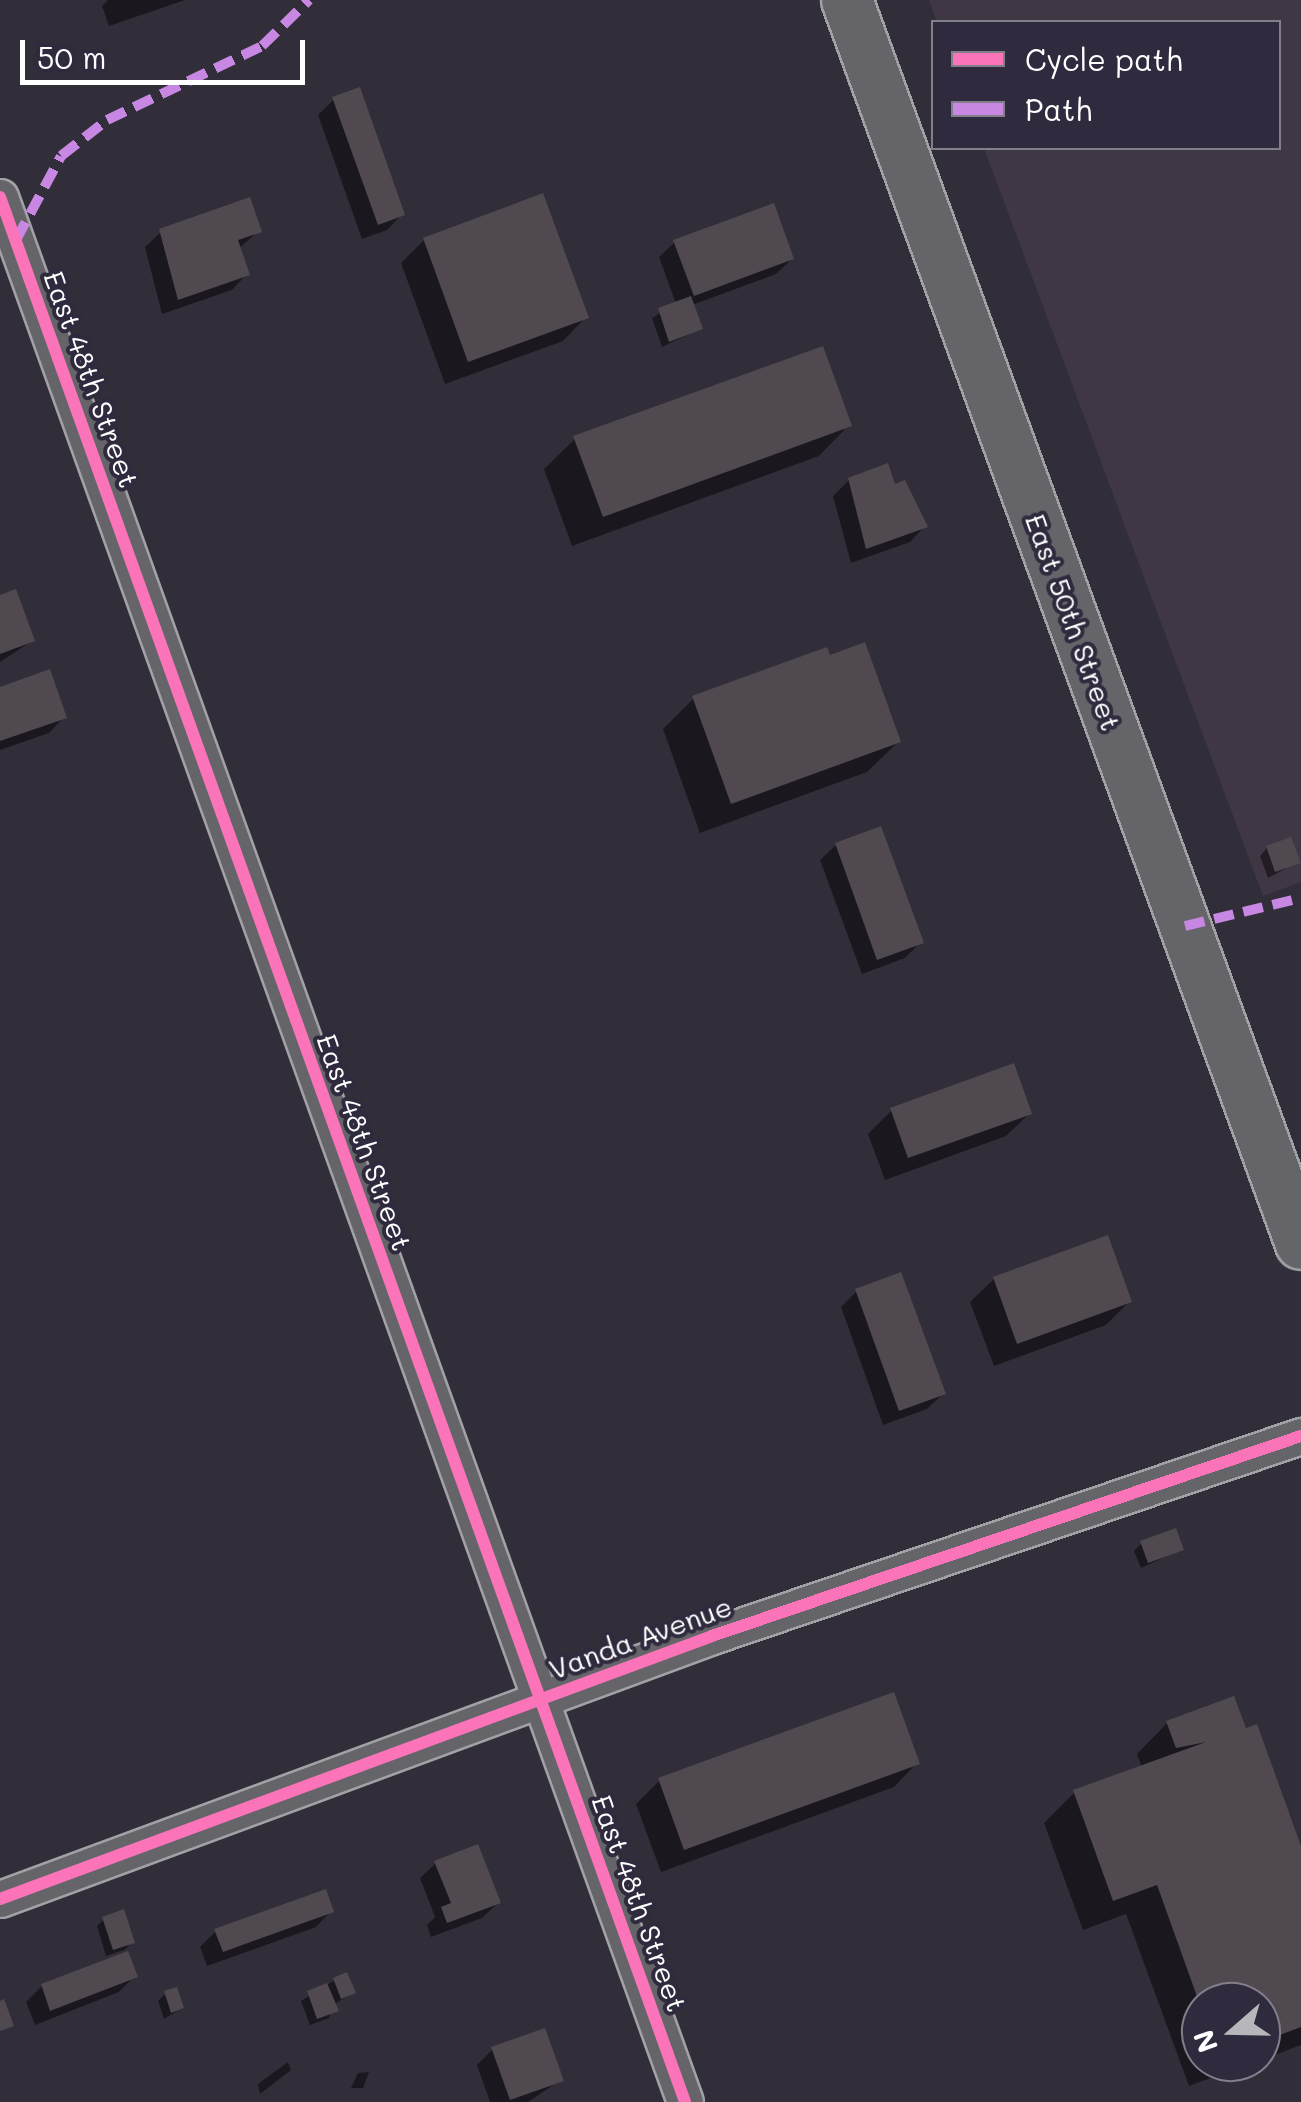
<!DOCTYPE html>
<html>
<head>
<meta charset="utf-8">
<style>
	body { margin:0 }
	#map { position:relative; width:1301px; height:2102px; overflow:hidden; background:#312e39; font-family:Mali,sans-serif }
	div>[style] { position:absolute }
	.built>* { inset:0; background:#403745 }
	.shadow>* { inset:0; background:#0007 }
	.building>* { inset:0; background:#504a50 }
	.roads { filter:drop-shadow(2px 0 #a2a1a6) drop-shadow(-2px 0 #a2a1a6) drop-shadow(0 2px #a2a1a6) drop-shadow(0 -2px #a2a1a6) }
	.street>* { height:35px; margin:-17.5px; padding:0 17.5px; transform-origin:17.5px; border-radius:17.5px; background:#656469 }
	.secondary>* { height:50px; margin:-25px; padding:0 25px; transform-origin:25px; border-radius:25px; background:#656469 }
	.quiet>* { height:10px; margin-top:-5px; transform-origin:0; background:repeating-linear-gradient(90deg,#c787e3 0 20px,transparent 0 30px) }
	.cycleway>* { height:12px; margin:-6px; padding:0 6px; transform-origin:6px; border-radius:6px; background:#fb73b8 }
	span { translate:-50% -50%; white-space:nowrap; text-align:center; line-height:1.15; -webkit-text-stroke:8px #2f2a3d; paint-order:stroke }
	.street-label { font-size:28px; color:#fff }
	.legend { position:absolute; left:931px; top:20px; width:350px; height:130px; box-sizing:border-box; background:#2f2a3d; border:2px solid #827f8b; margin:0; padding:12px 18px; list-style:none; font-size:30px; color:#fff }
	.legend li { display:flex; align-items:center; gap:20px; height:50px }
	.legend b { width:50px; border:2px solid #827f8b }
	.north { position:absolute; left:1181px; top:1982px; width:100px; height:100px; box-sizing:border-box; background:#2f2a3d; border:2px solid #827f8b; border-radius:50%; rotate:250deg; font-size:28px; font-weight:700; line-height:40px; text-align:center; color:#fff }
	.north::after { content:''; display:block; margin:auto; width:35px; height:45px; background:#b7b6ba; clip-path:polygon(50% 0,100% 100%,50% 72%,0 100%) }
	.scale { position:absolute; left:20px; top:40px; width:285px; height:45px; box-sizing:border-box; border:5px solid #fff; border-top:0; padding-left:12px; font-size:30px; line-height:35px; white-space:nowrap; color:#fff; -webkit-text-stroke:8px #2f2a3d; paint-order:stroke }
</style>
</head>
<body>
<div id="map">
	<div class="built">
		<div style="clip-path:polygon(929px 0,1301px 0,1301px 882px,1263px 896px,984px 148px,1278px 148px,1278px 22px,937px 22px)"></div>
	</div>
	<div class="shadow">
		<div style="clip-path:polygon(108px 0,185px 0,109px 26px,102px 6px)"></div>
		<div style="clip-path:polygon(334px 99px,402px 214px,387px 230px,362px 239px,318px 115px)"></div>
		<div style="clip-path:polygon(259px 231px,238px 249px,247px 274px,232px 290px,162px 314px,145px 247px,161px 232px)"></div>
		<div style="clip-path:polygon(424px 240px,586px 317px,563px 341px,445px 384px,401px 263px)"></div>
		<div style="clip-path:polygon(675px 242px,792px 259px,776px 274px,692px 305px,700px 329px,662px 347px,652px 318px,676px 304px,659px 257px)"></div>
		<div style="clip-path:polygon(849px 425px,819px 456px,572px 546px,544px 469px,575px 439px)"></div>
		<div style="clip-path:polygon(849px 480px,894px 487px,925px 526px,910px 542px,851px 563px,833px 496px)"></div>
		<div style="clip-path:polygon(0 597px,32px 641px,0 662px)"></div>
		<div style="clip-path:polygon(828px 658px,898px 742px,867px 772px,700px 833px,663px 729px,694px 698px)"></div>
		<div style="clip-path:polygon(0 689px,64px 717px,49px 733px,0 750px)"></div>
		<div style="clip-path:polygon(836px 845px,921px 942px,905px 958px,862px 974px,820px 860px)"></div>
		<div style="clip-path:polygon(1267px 848px,1298px 862px,1268px 878px,1260px 856px)"></div>
		<div style="clip-path:polygon(892px 1110px,1030px 1113px,1006px 1136px,885px 1180px,868px 1134px)"></div>
		<div style="clip-path:polygon(994px 1279px,1129px 1302px,1106px 1325px,994px 1366px,970px 1302px)"></div>
		<div style="clip-path:polygon(857px 1291px,943px 1394px,927px 1409px,883px 1425px,841px 1307px)"></div>
		<div style="clip-path:polygon(1142px 1543px,1182px 1549px,1141px 1568px,1134px 1551px)"></div>
		<div style="clip-path:polygon(1233px 1699px,1301px 1853px,1301px 2045px,1261px 2060px,1261px 2002px,1201px 2002px,1201px 2062px,1254px 2062px,1189px 2086px,1126px 1914px,1083px 1930px,1044px 1823px,1074px 1793px,1142px 1768px,1137px 1754px,1167px 1723px)"></div>
		<div style="clip-path:polygon(917px 1763px,894px 1787px,661px 1872px,636px 1804px,660px 1780px)"></div>
		<div style="clip-path:polygon(436px 1863px,498px 1903px,482px 1918px,431px 1937px,427px 1925px,435px 1917px,420px 1878px)"></div>
		<div style="clip-path:polygon(331px 1911px,316px 1927px,207px 1966px,200px 1947px,216px 1931px)"></div>
		<div style="clip-path:polygon(104px 1919px,132px 1943px,124px 1950px,106px 1956px,97px 1926px)"></div>
		<div style="clip-path:polygon(135px 1976px,119px 1992px,35px 2025px,26px 2002px,42px 1986px)"></div>
		<div style="clip-path:polygon(335px 1980px,353px 1993px,333px 2005px,329px 2018px,310px 2025px,301px 2001px)"></div>
		<div style="clip-path:polygon(165px 1994px,182px 2008px,164px 2019px,158px 2001px)"></div>
		<div style="clip-path:polygon(493px 2049px,561px 2080px,528px 2102px,490px 2102px,477px 2065px)"></div>
		<div style="clip-path:polygon(288px 2062px,291px 2070px,260px 2094px,258px 2084px)"></div>
		<div style="clip-path:polygon(369px 2072px,363px 2088px,351px 2088px,358px 2073px)"></div>
	</div>
	<div class="building">
		<div style="clip-path:polygon(360px 87px,405px 215px,378px 225px,332px 97px)"></div>
		<div style="clip-path:polygon(543px 193px,589px 318px,468px 362px,423px 238px)"></div>
		<div style="clip-path:polygon(250px 197px,262px 232px,238px 240px,250px 275px,178px 300px,159px 229px)"></div>
		<div style="clip-path:polygon(774px 203px,794px 259px,694px 296px,673px 240px)"></div>
		<div style="clip-path:polygon(691px 296px,703px 329px,669px 342px,658px 308px)"></div>
		<div style="clip-path:polygon(823px 346px,852px 426px,603px 517px,573px 436px)"></div>
		<div style="clip-path:polygon(888px 463px,895px 484px,905px 480px,928px 527px,866px 549px,848px 478px)"></div>
		<div style="clip-path:polygon(16px 589px,35px 641px,0 654px,0 595px)"></div>
		<div style="clip-path:polygon(865px 642px,901px 742px,731px 804px,692px 696px,827px 647px,830px 655px)"></div>
		<div style="clip-path:polygon(50px 669px,67px 718px,0 741px,0 687px)"></div>
		<div style="clip-path:polygon(881px 826px,924px 943px,877px 960px,835px 843px)"></div>
		<div style="clip-path:polygon(1291px 837px,1301px 863px,1275px 872px,1266px 846px)"></div>
		<div style="clip-path:polygon(1014px 1063px,1032px 1114px,908px 1158px,890px 1108px)"></div>
		<div style="clip-path:polygon(1108px 1235px,1132px 1302px,1017px 1344px,993px 1277px)"></div>
		<div style="clip-path:polygon(901px 1272px,946px 1394px,899px 1411px,855px 1289px)"></div>
		<div style="clip-path:polygon(1176px 1528px,1184px 1550px,1148px 1563px,1140px 1541px)"></div>
		<div style="clip-path:polygon(894px 1692px,920px 1764px,684px 1850px,658px 1778px)"></div>
		<div style="clip-path:polygon(1234px 1696px,1246px 1728px,1257px 1724px,1301px 1846px,1301px 2027px,1261px 2042px,1261px 2002px,1199px 2002px,1157px 1885px,1113px 1901px,1073px 1790px,1206px 1742px,1176px 1748px,1166px 1721px)"></div>
		<div style="clip-path:polygon(478px 1844px,501px 1903px,447px 1923px,441px 1907px,451px 1903px,434px 1861px)"></div>
		<div style="clip-path:polygon(326px 1889px,334px 1912px,223px 1952px,214px 1929px)"></div>
		<div style="clip-path:polygon(124px 1909px,135px 1943px,113px 1950px,102px 1917px)"></div>
		<div style="clip-path:polygon(128px 1951px,138px 1977px,50px 2011px,41px 1984px)"></div>
		<div style="clip-path:polygon(347px 1972px,356px 1993px,341px 1999px,333px 1978px)"></div>
		<div style="clip-path:polygon(327px 1983px,339px 2011px,317px 2019px,307px 1991px)"></div>
		<div style="clip-path:polygon(177px 1987px,184px 2008px,171px 2013px,164px 1991px)"></div>
		<div style="clip-path:polygon(4px 1999px,14px 2026px,0 2031px,0 2001px)"></div>
		<div style="clip-path:polygon(545px 2028px,564px 2081px,510px 2100px,491px 2047px)"></div>
	</div>
	<div class="roads">
		<div class="street">
			<div style="left:0;top:197px;width:2024px;rotate:70.22deg"></div>
			<div style="left:0;top:1899px;width:759px;rotate:-20.27deg"></div>
			<div style="left:712px;top:1636px;width:622px;rotate:-18.76deg"></div>
		</div>
		<div class="secondary">
			<div style="left:847px;top:0;width:1324px;rotate:69.95deg"></div>
		</div>
	</div>
	<div class="quiet">
		<div style="left:16px;top:240px;width:95px;rotate:-61.8deg"></div>
		<div style="left:61px;top:156px;width:58px;rotate:-38deg"></div>
		<div style="left:107px;top:120px;width:172px;rotate:-25.5deg"></div>
		<div style="left:262px;top:46px;width:66px;rotate:-44.4deg"></div>
		<div style="left:1185px;top:926px;width:119px;rotate:-13.6deg"></div>
	</div>
	<div class="cycleway">
		<div style="left:0;top:197px;width:2024px;rotate:70.22deg"></div>
		<div style="left:0;top:1899px;width:759px;rotate:-20.27deg"></div>
		<div style="left:712px;top:1636px;width:622px;rotate:-18.76deg"></div>
	</div>
	<div class="street-label">
		<span style="left:92px;top:379px;rotate:70deg">East 48th Street</span>
		<span style="left:1074px;top:622px;rotate:70deg">East 50th Street</span>
		<span style="left:365px;top:1142px;rotate:70deg">East 48th Street</span>
		<span style="left:640px;top:1637px;rotate:-20deg">Vanda Avenue</span>
		<span style="left:640px;top:1903px;rotate:70deg">East 48th Street</span>
	</div>
	<ul class="legend">
	<li><b style="height:12px;background:#fb73b8"></b>Cycle path</li>
	<li><b style="height:12px;background:#c787e3"></b>Path</li>
	</ul>
	<div class="north">N</div>
	<div class="scale">50 m</div>
</div>
</body>
</html>
